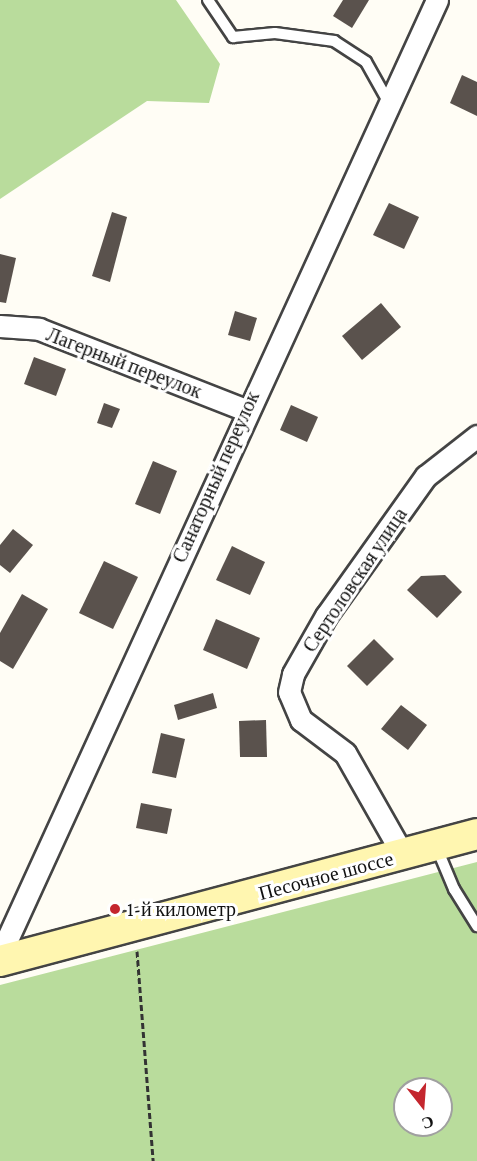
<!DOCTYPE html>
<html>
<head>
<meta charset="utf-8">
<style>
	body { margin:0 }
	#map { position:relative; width:477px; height:1161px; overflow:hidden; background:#fffdf5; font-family:"Crimson Pro",serif }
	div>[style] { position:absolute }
	.forest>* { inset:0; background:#b9dc9c }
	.building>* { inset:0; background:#5a524d }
	.path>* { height:3px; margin-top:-1.5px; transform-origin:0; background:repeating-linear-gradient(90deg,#333 0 6px,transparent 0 9px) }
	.roads { filter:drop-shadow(2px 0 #444) drop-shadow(-2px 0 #444) drop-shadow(0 2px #444) drop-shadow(0 -2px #444) }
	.service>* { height:10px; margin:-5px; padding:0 5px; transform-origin:5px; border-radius:5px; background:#fff }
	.minor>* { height:21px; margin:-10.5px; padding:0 10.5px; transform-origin:10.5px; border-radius:10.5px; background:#fff }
	.secondary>* { height:30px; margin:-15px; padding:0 15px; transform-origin:15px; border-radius:15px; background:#fff6b0 }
	.dots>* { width:16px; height:16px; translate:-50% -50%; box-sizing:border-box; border:3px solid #fff; border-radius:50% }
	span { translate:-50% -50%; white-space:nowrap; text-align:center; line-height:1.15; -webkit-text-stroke:6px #fff; paint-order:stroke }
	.street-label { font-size:20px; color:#111 }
	.poi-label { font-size:20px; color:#111 }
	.left { translate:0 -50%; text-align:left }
	.north { position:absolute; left:393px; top:1077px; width:60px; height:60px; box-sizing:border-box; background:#fff; border:2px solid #a0a0a0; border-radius:50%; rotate:163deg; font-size:16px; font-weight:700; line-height:24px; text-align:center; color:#111 }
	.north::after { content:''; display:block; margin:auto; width:21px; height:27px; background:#c4262e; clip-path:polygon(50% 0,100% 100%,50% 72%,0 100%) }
</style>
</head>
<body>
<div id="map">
	<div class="forest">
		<div style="clip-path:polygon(0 0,176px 0,220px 64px,209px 103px,147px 101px,0 199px)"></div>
		<div style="clip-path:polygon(evenodd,477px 862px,477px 1161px,0 1161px,0 985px,477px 862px,405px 1089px,441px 1089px,441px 1125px,405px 1125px,405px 1089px)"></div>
	</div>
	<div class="building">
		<div style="clip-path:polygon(343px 0,369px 0,352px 28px,333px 16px)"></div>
		<div style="clip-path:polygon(462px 75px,477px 82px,477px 116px,450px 103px)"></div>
		<div style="clip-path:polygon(389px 203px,419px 217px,404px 249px,373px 235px)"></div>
		<div style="clip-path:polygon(112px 212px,127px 217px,110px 282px,92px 276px)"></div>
		<div style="clip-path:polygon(0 254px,16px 258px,6px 303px,0 302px)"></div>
		<div style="clip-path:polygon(381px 303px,401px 327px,362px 360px,342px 336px)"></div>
		<div style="clip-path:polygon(235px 311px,257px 318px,250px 341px,228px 335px)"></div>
		<div style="clip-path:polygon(34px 357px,66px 369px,56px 396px,24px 384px)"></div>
		<div style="clip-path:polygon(104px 403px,120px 409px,112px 428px,97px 423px)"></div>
		<div style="clip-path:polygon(291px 405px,318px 417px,307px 442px,280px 430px)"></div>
		<div style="clip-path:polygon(153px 461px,177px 471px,160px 514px,135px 504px)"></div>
		<div style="clip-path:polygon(13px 529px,33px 545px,10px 573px,0 565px,0 545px)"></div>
		<div style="clip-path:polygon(232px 546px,265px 562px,250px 595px,216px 580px)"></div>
		<div style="clip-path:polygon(104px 561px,138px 577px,113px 629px,79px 613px)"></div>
		<div style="clip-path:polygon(445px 575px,462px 592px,437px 618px,407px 590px,421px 576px)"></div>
		<div style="clip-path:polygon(22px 594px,48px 609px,13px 669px,0 661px,0 633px)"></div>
		<div style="clip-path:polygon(216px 619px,260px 638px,247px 669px,203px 650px)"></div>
		<div style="clip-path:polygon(374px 639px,394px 659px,367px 686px,347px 666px)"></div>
		<div style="clip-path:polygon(213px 693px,217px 708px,178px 720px,174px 705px)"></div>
		<div style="clip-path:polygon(401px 705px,427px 725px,408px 750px,381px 729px)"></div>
		<div style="clip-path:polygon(266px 720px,267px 757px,240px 757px,239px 721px)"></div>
		<div style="clip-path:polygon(161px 733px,185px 739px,176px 778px,152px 773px)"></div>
		<div style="clip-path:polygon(141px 803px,172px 809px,167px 834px,136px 828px)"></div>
	</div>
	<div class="path">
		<div style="left:137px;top:951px;width:211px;rotate:85.6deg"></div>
	</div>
	<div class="roads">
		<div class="service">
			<div style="left:208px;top:0;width:45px;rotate:56deg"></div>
			<div style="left:233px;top:37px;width:42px;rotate:-5.4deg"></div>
			<div style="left:275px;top:33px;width:60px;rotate:7.7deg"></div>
			<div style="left:334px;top:41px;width:38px;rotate:33deg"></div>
			<div style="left:366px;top:62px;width:47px;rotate:60.7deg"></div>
			<div style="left:436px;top:846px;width:47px;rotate:67.3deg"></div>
			<div style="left:454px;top:889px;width:44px;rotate:58.1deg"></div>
		</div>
		<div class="minor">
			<div style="left:0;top:326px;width:39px;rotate:4deg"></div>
			<div style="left:39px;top:329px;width:222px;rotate:21.4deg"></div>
			<div style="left:403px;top:855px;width:117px;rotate:-119.6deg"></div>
			<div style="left:345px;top:753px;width:55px;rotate:-143.1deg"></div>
			<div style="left:301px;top:720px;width:30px;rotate:-113deg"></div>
			<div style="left:289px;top:692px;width:18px;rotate:-77deg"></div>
			<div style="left:293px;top:674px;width:67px;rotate:-60.4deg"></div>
			<div style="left:326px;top:616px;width:172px;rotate:-54.5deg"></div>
			<div style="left:426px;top:476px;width:65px;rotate:-38.1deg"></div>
			<div style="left:0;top:955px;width:1050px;rotate:-65.41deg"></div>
		</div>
		<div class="secondary">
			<div style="left:0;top:961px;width:494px;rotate:-14.9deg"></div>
		</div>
	</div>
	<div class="dots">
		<div style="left:115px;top:909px;background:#c4262e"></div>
	</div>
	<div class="street-label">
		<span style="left:124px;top:363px;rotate:21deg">Лагерный переулок</span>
		<span style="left:216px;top:477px;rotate:-66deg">Санаторный переулок</span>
		<span style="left:355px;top:580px;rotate:-56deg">Сертоловская улица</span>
		<span style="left:326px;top:876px;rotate:-15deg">Песочное шоссе</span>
	</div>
	<div class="poi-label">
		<span class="left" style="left:127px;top:909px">1-й километр</span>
	</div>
	<div class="north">С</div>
</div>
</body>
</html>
